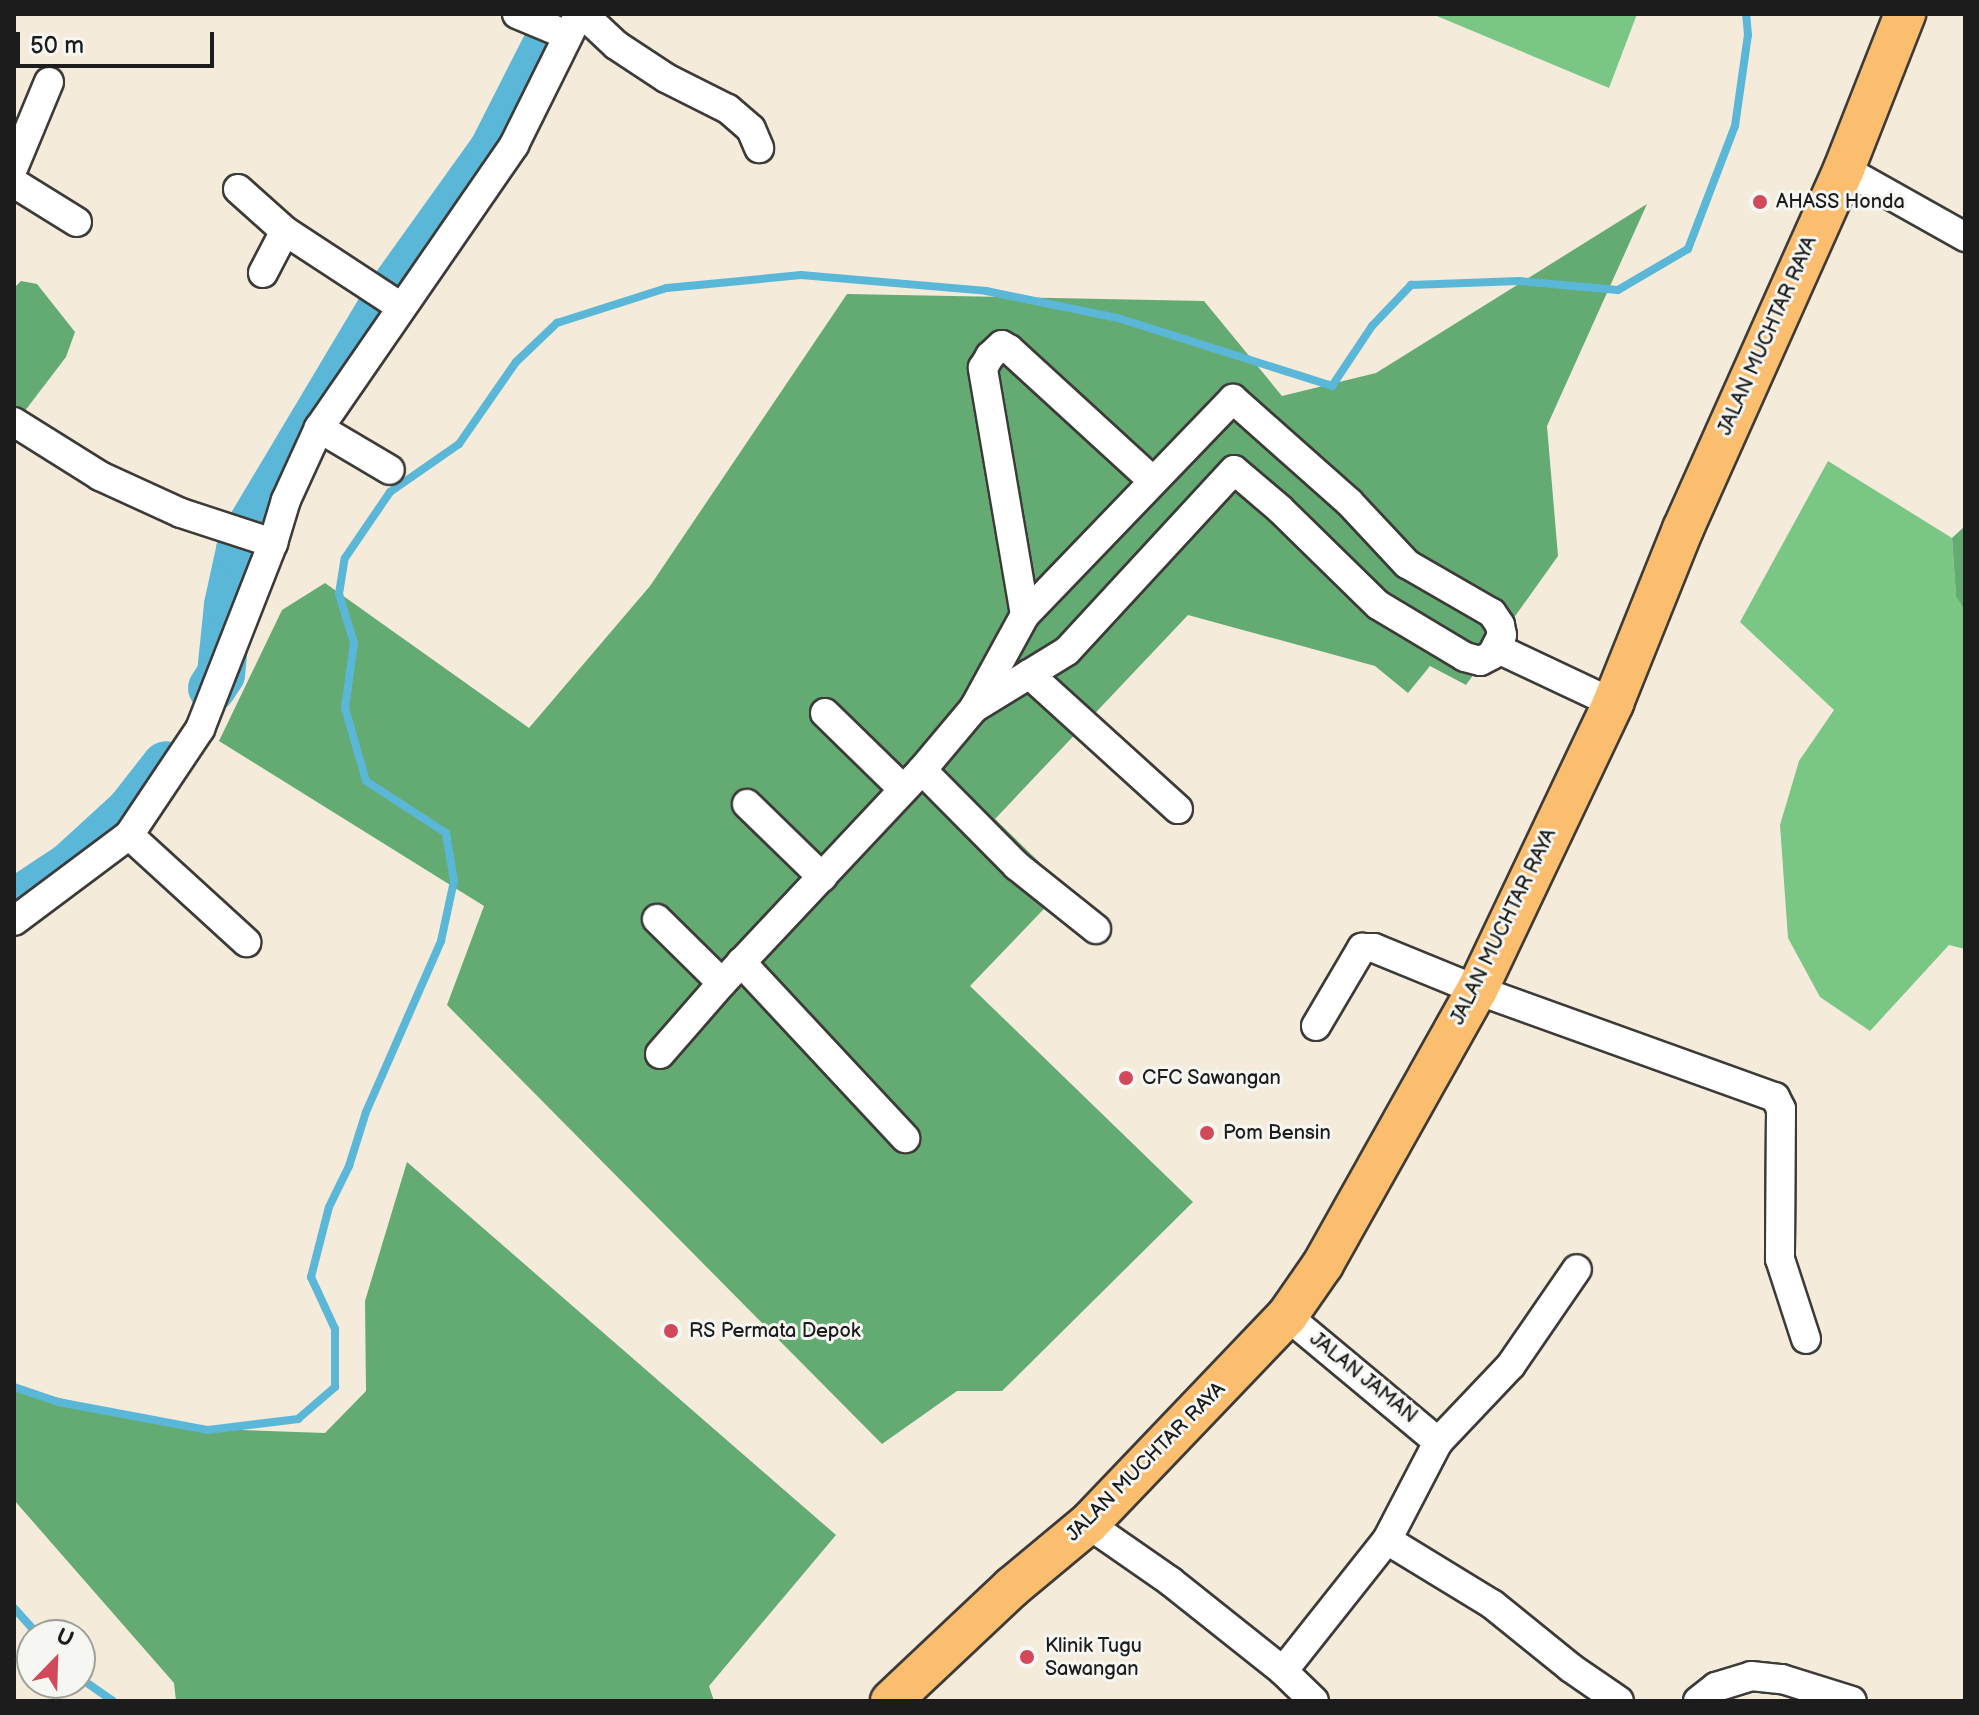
<!DOCTYPE html>
<html>
<head>
<meta charset="utf-8">
<style>
	body { margin:0 }
	#map { position:relative; width:1979px; height:1715px; overflow:hidden; background:#f4ebda; font-family:"Balsamiq Sans",sans-serif }
	div>[style] { position:absolute }
	.green>* { inset:0; background:#7ac685 }
	.forest>* { inset:0; background:#63ab72 }
	.stream>* { height:8px; margin:-4px; padding:0 4px; transform-origin:4px; border-radius:4px; background:#5ab7d8 }
	.river>* { height:48px; margin:-24px; padding:0 24px; transform-origin:24px; border-radius:24px; background:#5ab7d8 }
	.roads { filter:drop-shadow(2px 0 #3c3b38) drop-shadow(-2px 0 #3c3b38) drop-shadow(0 2px #3c3b38) drop-shadow(0 -2px #3c3b38) }
	.minor>* { height:28px; margin:-14px; padding:0 14px; transform-origin:14px; border-radius:14px; background:#fff }
	.highway>* { height:40px; margin:-20px; padding:0 20px; transform-origin:20px; border-radius:20px; background:#fbbd6e }
	.dots>* { width:22px; height:22px; translate:-50% -50%; box-sizing:border-box; border:4px solid #f6f6f2; border-radius:50% }
	span { translate:-50% -50%; white-space:nowrap; text-align:center; line-height:1.15; -webkit-text-stroke:6px #f6f6f2; paint-order:stroke }
	.poi-label { font-size:20px; color:#1c1c1c }
	.left { translate:0 -50%; text-align:left }
	.street-label { font-size:20px; color:#1c1c1c }
	.frame { position:absolute; inset:0; border:16px solid #1c1c1c; pointer-events:none }
	.north { position:absolute; left:16px; top:1619px; width:80px; height:80px; box-sizing:border-box; background:#f6f6f2; border:2px solid #9f9f9c; border-radius:50%; rotate:23deg; font-size:22px; font-weight:700; line-height:32px; text-align:center; color:#1c1c1c }
	.north::after { content:''; display:block; margin:auto; width:28px; height:36px; background:#d1495b; clip-path:polygon(50% 0,100% 100%,50% 72%,0 100%) }
	.scale { position:absolute; left:16px; top:32px; width:198px; height:36px; box-sizing:border-box; border:4px solid #1c1c1c; border-top:0; padding-left:10px; font-size:24px; line-height:28px; white-space:nowrap; color:#1c1c1c; -webkit-text-stroke:6px #f6f6f2; paint-order:stroke }
</style>
</head>
<body>
<div id="map">
	<div class="green">
		<div style="clip-path:polygon(1432px 14px,1637px 14px,1609px 88px)"></div>
		<div style="clip-path:polygon(1828px 461px,1952px 538px,1956px 595px,1965px 611px,1965px 949px,1949px 945px,1870px 1031px,1820px 997px,1788px 938px,1780px 825px,1799px 761px,1834px 710px,1740px 622px)"></div>
	</div>
	<div class="forest">
		<div style="clip-path:polygon(1647px 204px,1547px 426px,1558px 556px,1466px 685px,1430px 666px,1408px 693px,1375px 666px,1188px 615px,995px 819px,1065px 887px,970px 986px,1193px 1202px,1002px 1391px,957px 1391px,882px 1444px,447px 1005px,484px 906px,219px 741px,282px 610px,325px 583px,529px 728px,650px 586px,847px 294px,1204px 301px,1282px 396px,1376px 373px)"></div>
		<div style="clip-path:polygon(21px 281px,37px 284px,75px 332px,66px 357px,21px 416px,14px 413px,14px 288px)"></div>
		<div style="clip-path:polygon(1965px 526px,1965px 611px,1956px 596px,1952px 538px)"></div>
		<div style="clip-path:polygon(407px 1162px,836px 1535px,709px 1686px,714px 1701px,176px 1701px,174px 1683px,14px 1500px,14px 1387px,183px 1428px,325px 1433px,366px 1391px,365px 1301px)"></div>
	</div>
	<div class="stream">
		<div style="left:14px;top:1387px;width:46px;rotate:18.8deg"></div>
		<div style="left:58px;top:1402px;width:153px;rotate:10.6deg"></div>
		<div style="left:208px;top:1430px;width:91px;rotate:-7deg"></div>
		<div style="left:298px;top:1419px;width:49px;rotate:-40.9deg"></div>
		<div style="left:335px;top:1387px;width:58px;rotate:-90deg"></div>
		<div style="left:335px;top:1329px;width:57px;rotate:-114.8deg"></div>
		<div style="left:311px;top:1277px;width:72px;rotate:-75.6deg"></div>
		<div style="left:329px;top:1207px;width:46px;rotate:-64deg"></div>
		<div style="left:349px;top:1166px;width:57px;rotate:-72.5deg"></div>
		<div style="left:366px;top:1112px;width:187px;rotate:-66.3deg"></div>
		<div style="left:441px;top:941px;width:61px;rotate:-77.8deg"></div>
		<div style="left:454px;top:881px;width:49px;rotate:-99.5deg"></div>
		<div style="left:446px;top:833px;width:95px;rotate:-147deg"></div>
		<div style="left:366px;top:781px;width:76px;rotate:-106deg"></div>
		<div style="left:345px;top:708px;width:66px;rotate:-82.1deg"></div>
		<div style="left:354px;top:643px;width:51px;rotate:-107deg"></div>
		<div style="left:339px;top:594px;width:36px;rotate:-81deg"></div>
		<div style="left:345px;top:558px;width:80px;rotate:-55.7deg"></div>
		<div style="left:390px;top:492px;width:84px;rotate:-34.8deg"></div>
		<div style="left:459px;top:444px;width:100px;rotate:-55.2deg"></div>
		<div style="left:516px;top:362px;width:57px;rotate:-43.6deg"></div>
		<div style="left:557px;top:323px;width:115px;rotate:-17.7deg"></div>
		<div style="left:667px;top:288px;width:135px;rotate:-5.5deg"></div>
		<div style="left:801px;top:275px;width:186px;rotate:4.9deg"></div>
		<div style="left:986px;top:291px;width:135px;rotate:11.6deg"></div>
		<div style="left:1118px;top:318px;width:225px;rotate:17.6deg"></div>
		<div style="left:1332px;top:386px;width:72px;rotate:-56.3deg"></div>
		<div style="left:1372px;top:326px;width:57px;rotate:-46.4deg"></div>
		<div style="left:1411px;top:285px;width:108px;rotate:-2.1deg"></div>
		<div style="left:1519px;top:281px;width:99px;rotate:5.2deg"></div>
		<div style="left:1618px;top:290px;width:81px;rotate:-30.4deg"></div>
		<div style="left:1688px;top:249px;width:132px;rotate:-69.1deg"></div>
		<div style="left:1735px;top:126px;width:92px;rotate:-81.9deg"></div>
		<div style="left:1748px;top:35px;width:21px;rotate:-95deg"></div>
		<div style="left:14px;top:1608px;width:36px;rotate:48deg"></div>
		<div style="left:80px;top:1678px;width:40px;rotate:34.9deg"></div>
	</div>
	<div class="river">
		<div style="left:212px;top:688px;width:17px;rotate:-57deg"></div>
		<div style="left:221px;top:674px;width:69px;rotate:-84.2deg"></div>
		<div style="left:228px;top:605px;width:56px;rotate:-77.7deg"></div>
		<div style="left:240px;top:550px;width:30px;rotate:-64deg"></div>
		<div style="left:253px;top:523px;width:262px;rotate:-59.2deg"></div>
		<div style="left:387px;top:298px;width:182px;rotate:-54.4deg"></div>
		<div style="left:493px;top:150px;width:153px;rotate:-63.1deg"></div>
		<div style="left:14px;top:903px;width:67px;rotate:-33.5deg"></div>
		<div style="left:70px;top:866px;width:81px;rotate:-42.5deg"></div>
		<div style="left:130px;top:811px;width:58px;rotate:-52deg"></div>
	</div>
	<div class="roads">
		<div class="minor">
			<div style="left:517px;top:14px;width:54px;rotate:22.8deg"></div>
			<div style="left:583px;top:14px;width:45px;rotate:43.2deg"></div>
			<div style="left:616px;top:45px;width:60px;rotate:33.4deg"></div>
			<div style="left:666px;top:78px;width:69px;rotate:26.6deg"></div>
			<div style="left:728px;top:109px;width:30px;rotate:41deg"></div>
			<div style="left:751px;top:129px;width:21px;rotate:67deg"></div>
			<div style="left:14px;top:166px;width:91px;rotate:-67.4deg"></div>
			<div style="left:1844px;top:169px;width:139px;rotate:29.3deg"></div>
			<div style="left:14px;top:183px;width:74px;rotate:31.8deg"></div>
			<div style="left:238px;top:189px;width:63px;rotate:41.8deg"></div>
			<div style="left:285px;top:231px;width:139px;rotate:33.2deg"></div>
			<div style="left:263px;top:273px;width:47px;rotate:-62.4deg"></div>
			<div style="left:1233px;top:399px;width:155px;rotate:41.6deg"></div>
			<div style="left:1349px;top:502px;width:85px;rotate:46.9deg"></div>
			<div style="left:1407px;top:564px;width:98px;rotate:30deg"></div>
			<div style="left:1492px;top:613px;width:14px;rotate:56deg"></div>
			<div style="left:1500px;top:625px;width:10px;rotate:79deg"></div>
			<div style="left:1502px;top:635px;width:22px;rotate:117deg"></div>
			<div style="left:1492px;top:655px;width:13px;rotate:153deg"></div>
			<div style="left:1480px;top:661px;width:16px;rotate:-165deg"></div>
			<div style="left:1465px;top:657px;width:101px;rotate:-149.1deg"></div>
			<div style="left:1378px;top:605px;width:137px;rotate:-135.6deg"></div>
			<div style="left:1280px;top:509px;width:60px;rotate:-139.7deg"></div>
			<div style="left:1234px;top:470px;width:246px;rotate:132.7deg"></div>
			<div style="left:1067px;top:651px;width:109px;rotate:148.5deg"></div>
			<div style="left:974px;top:708px;width:106px;rotate:-61.3deg"></div>
			<div style="left:1025px;top:615px;width:300px;rotate:-46.1deg"></div>
			<div style="left:14px;top:422px;width:102px;rotate:32.1deg"></div>
			<div style="left:100px;top:476px;width:89px;rotate:24.6deg"></div>
			<div style="left:181px;top:513px;width:97px;rotate:18.1deg"></div>
			<div style="left:319px;top:428px;width:82px;rotate:30.6deg"></div>
			<div style="left:1025px;top:615px;width:251px;rotate:-99.7deg"></div>
			<div style="left:983px;top:368px;width:14px;rotate:-60deg"></div>
			<div style="left:990px;top:356px;width:16px;rotate:-43deg"></div>
			<div style="left:1002px;top:345px;width:8px;rotate:30deg"></div>
			<div style="left:1009px;top:349px;width:195px;rotate:42.5deg"></div>
			<div style="left:1496px;top:648px;width:129px;rotate:25.2deg"></div>
			<div style="left:1029px;top:674px;width:201px;rotate:42.2deg"></div>
			<div style="left:825px;top:713px;width:109px;rotate:44.3deg"></div>
			<div style="left:922px;top:770px;width:81px;rotate:-50deg"></div>
			<div style="left:747px;top:804px;width:105px;rotate:44.2deg"></div>
			<div style="left:129px;top:835px;width:159px;rotate:42.4deg"></div>
			<div style="left:657px;top:919px;width:91px;rotate:44.6deg"></div>
			<div style="left:14px;top:921px;width:144px;rotate:-36.8deg"></div>
			<div style="left:129px;top:835px;width:128px;rotate:-56.2deg"></div>
			<div style="left:200px;top:729px;width:200px;rotate:-68.6deg"></div>
			<div style="left:273px;top:543px;width:45px;rotate:-73.2deg"></div>
			<div style="left:286px;top:500px;width:79px;rotate:-65.4deg"></div>
			<div style="left:319px;top:428px;width:344px;rotate:-55.4deg"></div>
			<div style="left:514px;top:145px;width:146px;rotate:-63.6deg"></div>
			<div style="left:741px;top:962px;width:241px;rotate:47deg"></div>
			<div style="left:1316px;top:1026px;width:91px;rotate:-59.5deg"></div>
			<div style="left:1362px;top:948px;width:12px"></div>
			<div style="left:1374px;top:948px;width:111px;rotate:22.2deg"></div>
			<div style="left:1477px;top:990px;width:317px;rotate:19.8deg"></div>
			<div style="left:1775px;top:1097px;width:13px;rotate:63deg"></div>
			<div style="left:1781px;top:1109px;width:150px;rotate:90.4deg"></div>
			<div style="left:1780px;top:1259px;width:84px;rotate:72deg"></div>
			<div style="left:660px;top:1054px;width:94px;rotate:-48.9deg"></div>
			<div style="left:722px;top:983px;width:292px;rotate:-46.8deg"></div>
			<div style="left:922px;top:770px;width:135px;rotate:45.3deg"></div>
			<div style="left:1017px;top:866px;width:101px;rotate:38.6deg"></div>
			<div style="left:1287px;top:1316px;width:197px;rotate:39.8deg"></div>
			<div style="left:1088px;top:1524px;width:100px;rotate:34.8deg"></div>
			<div style="left:1170px;top:1581px;width:144px;rotate:38.5deg"></div>
			<div style="left:1283px;top:1671px;width:43px;rotate:44.1deg"></div>
			<div style="left:1387px;top:1540px;width:123px;rotate:31.4deg"></div>
			<div style="left:1492px;top:1604px;width:102px;rotate:39deg"></div>
			<div style="left:1571px;top:1668px;width:58px;rotate:34.5deg"></div>
			<div style="left:1283px;top:1671px;width:167px;rotate:-51.6deg"></div>
			<div style="left:1387px;top:1540px;width:110px;rotate:-62.5deg"></div>
			<div style="left:1438px;top:1442px;width:106px;rotate:-46.5deg"></div>
			<div style="left:1511px;top:1365px;width:116px;rotate:-55.5deg"></div>
			<div style="left:1698px;top:1701px;width:23px;rotate:-38deg"></div>
			<div style="left:1716px;top:1687px;width:37px;rotate:-17deg"></div>
			<div style="left:1751px;top:1676px;width:31px;rotate:6deg"></div>
			<div style="left:1782px;top:1679px;width:73px;rotate:17.4deg"></div>
		</div>
		<div class="highway">
			<div style="left:891px;top:1701px;width:166px;rotate:-43.3deg"></div>
			<div style="left:1012px;top:1587px;width:99px;rotate:-39.7deg"></div>
			<div style="left:1088px;top:1524px;width:288px;rotate:-46.3deg"></div>
			<div style="left:1287px;top:1316px;width:63px;rotate:-55.3deg"></div>
			<div style="left:1323px;top:1264px;width:314px;rotate:-60.7deg"></div>
			<div style="left:1477px;top:990px;width:318px;rotate:-64.6deg"></div>
			<div style="left:1613px;top:703px;width:188px;rotate:-68.1deg"></div>
			<div style="left:1683px;top:529px;width:394px;rotate:-65.9deg"></div>
			<div style="left:1844px;top:169px;width:167px;rotate:-68.5deg"></div>
		</div>
	</div>
	<div class="dots">
		<div style="left:1760px;top:202px;background:#d1495b"></div>
		<div style="left:1126px;top:1078px;background:#d1495b"></div>
		<div style="left:1207px;top:1133px;background:#d1495b"></div>
		<div style="left:671px;top:1331px;background:#d1495b"></div>
		<div style="left:1027px;top:1657px;background:#d1495b"></div>
	</div>
	<div class="poi-label">
		<span class="left" style="left:1776px;top:202px">AHASS Honda</span>
		<span class="left" style="left:1142px;top:1078px">CFC Sawangan</span>
		<span class="left" style="left:1223px;top:1133px">Pom Bensin</span>
		<span class="left" style="left:689px;top:1331px">RS Permata Depok</span>
		<span class="left" style="left:1045px;top:1658px">Klinik Tugu<br>Sawangan</span>
	</div>
	<div class="street-label">
		<span style="left:1768px;top:336px;rotate:-66deg">JALAN MUCHTAR RAYA</span>
		<span style="left:1504px;top:927px;rotate:-64deg">JALAN MUCHTAR RAYA</span>
		<span style="left:1363px;top:1378px;rotate:39deg">JALAN JAMAN</span>
		<span style="left:1146px;top:1462px;rotate:-45deg">JALAN MUCHTAR RAYA</span>
	</div>
	<div class="frame"></div>
	<div class="north">U</div>
	<div class="scale">50 m</div>
</div>
</body>
</html>
